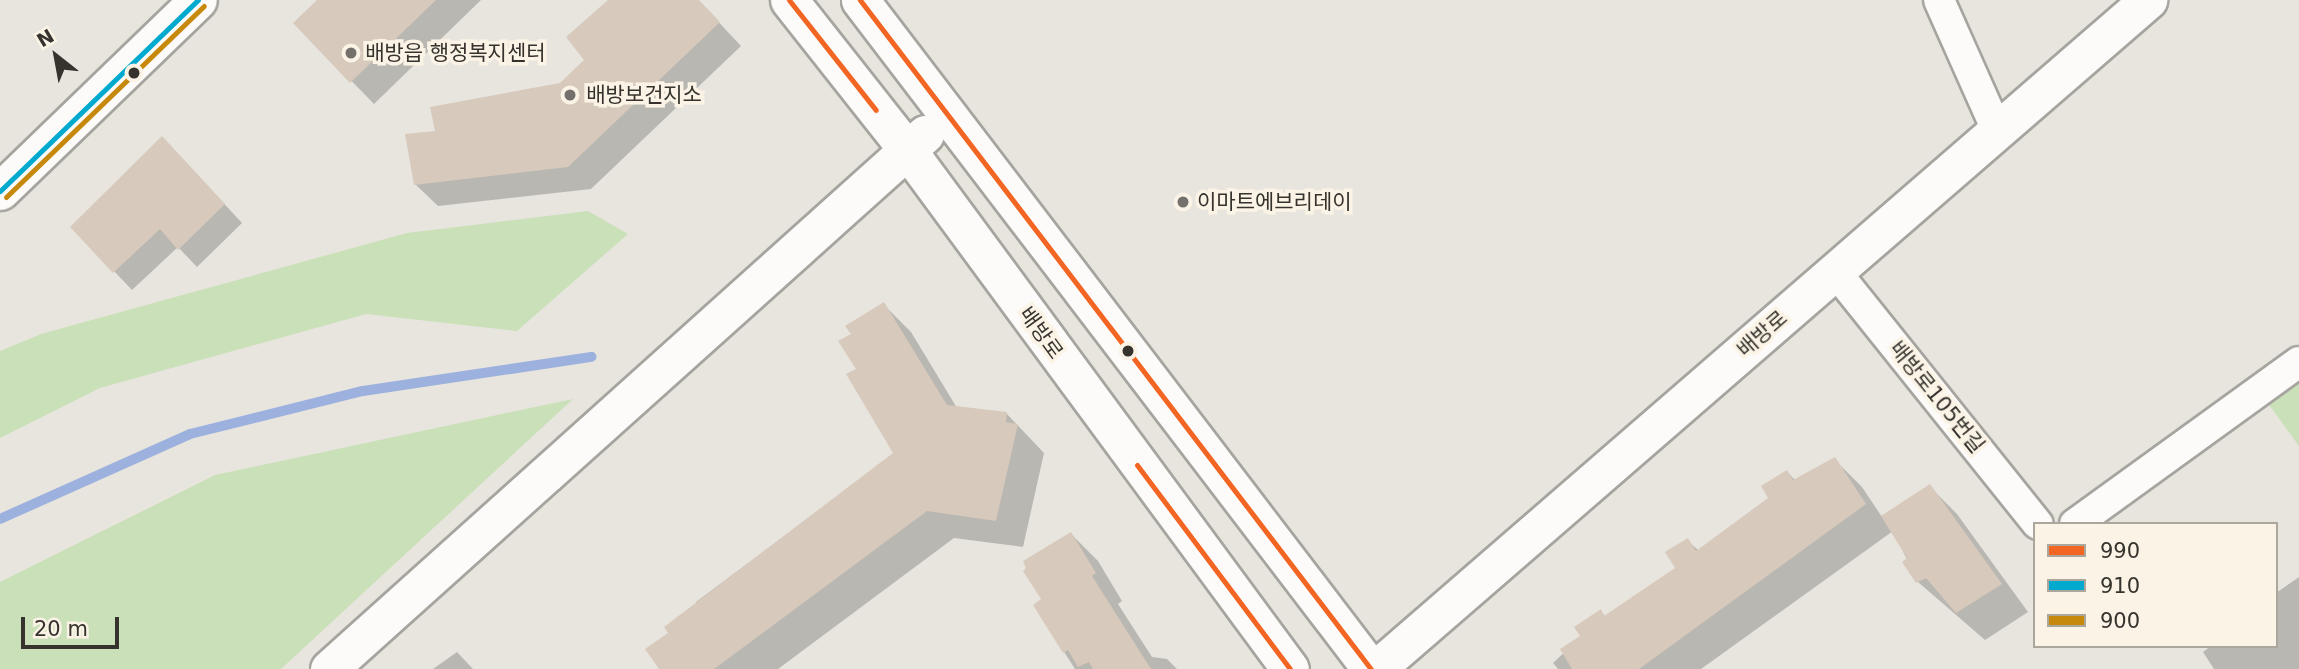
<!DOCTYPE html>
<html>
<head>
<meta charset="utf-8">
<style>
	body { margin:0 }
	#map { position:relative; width:2299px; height:669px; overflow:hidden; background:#e8e5de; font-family:"DejaVu Sans","Noto Sans KR",sans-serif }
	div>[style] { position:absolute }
	.green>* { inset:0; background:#cae0b8 }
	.shadow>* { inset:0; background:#0003 }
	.stream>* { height:10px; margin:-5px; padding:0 5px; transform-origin:5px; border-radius:5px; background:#9cb1dd }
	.building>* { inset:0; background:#d7c9bc }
	.roads { filter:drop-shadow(2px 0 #a6a49e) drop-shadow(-2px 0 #a6a49e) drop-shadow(0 2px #a6a49e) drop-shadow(0 -2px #a6a49e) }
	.minor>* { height:30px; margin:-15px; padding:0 15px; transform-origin:15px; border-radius:15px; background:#fcfbfa }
	.tertiary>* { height:37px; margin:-18.5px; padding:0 18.5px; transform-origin:18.5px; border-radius:18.5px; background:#fcfbfa }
	.bus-1>* { height:5px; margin:-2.5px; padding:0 2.5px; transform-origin:2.5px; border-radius:2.5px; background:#f26522 }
	.bus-2>* { height:5px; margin:-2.5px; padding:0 2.5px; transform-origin:2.5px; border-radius:2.5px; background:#00a9ce }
	.bus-3>* { height:5px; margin:-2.5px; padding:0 2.5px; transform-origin:2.5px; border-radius:2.5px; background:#c7890c }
	.dots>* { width:19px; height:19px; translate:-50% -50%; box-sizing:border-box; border:4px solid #fbf4e6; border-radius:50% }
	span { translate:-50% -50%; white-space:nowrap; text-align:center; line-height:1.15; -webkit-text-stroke:7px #fbf4e6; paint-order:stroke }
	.poi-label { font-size:21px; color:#36332e }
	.left { translate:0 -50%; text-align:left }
	.street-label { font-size:21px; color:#36332e }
	.legend { position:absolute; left:2033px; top:522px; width:245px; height:126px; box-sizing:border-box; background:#fbf4e6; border:2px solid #aca79c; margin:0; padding:9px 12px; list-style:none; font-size:21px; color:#36332e }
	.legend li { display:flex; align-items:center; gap:14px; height:35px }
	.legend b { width:35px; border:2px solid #aca79c }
	.north { position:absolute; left:21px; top:21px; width:70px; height:70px; -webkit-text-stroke:5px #fbf4e6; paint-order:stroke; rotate:329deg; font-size:19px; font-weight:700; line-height:28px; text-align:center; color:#36332e }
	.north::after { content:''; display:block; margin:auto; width:24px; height:32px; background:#36332e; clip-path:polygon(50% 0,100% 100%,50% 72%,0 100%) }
	.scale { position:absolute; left:21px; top:617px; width:98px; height:32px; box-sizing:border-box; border:4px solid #36332e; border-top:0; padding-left:9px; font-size:21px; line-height:24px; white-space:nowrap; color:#36332e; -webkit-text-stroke:5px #fbf4e6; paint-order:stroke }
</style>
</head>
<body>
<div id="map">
	<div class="green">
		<div style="clip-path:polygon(588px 211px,628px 234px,517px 331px,366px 314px,100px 388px,0 438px,0 351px,41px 334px,407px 233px)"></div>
		<div style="clip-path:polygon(2299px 379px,2299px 446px,2267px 402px)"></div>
		<div style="clip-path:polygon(573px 399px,281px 669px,0 669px,0 582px,215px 475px)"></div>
	</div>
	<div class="shadow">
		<div style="clip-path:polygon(320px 0,481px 0,374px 104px,295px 23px)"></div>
		<div style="clip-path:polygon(611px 0,698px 0,741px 46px,591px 189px,438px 206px,415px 184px,437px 132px,561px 84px,586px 60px)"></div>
		<div style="clip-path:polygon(180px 156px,242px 223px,197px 267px,178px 247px,132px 290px,72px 227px)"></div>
		<div style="clip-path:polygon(883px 304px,911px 332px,957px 408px,1006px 413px,1044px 453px,1023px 547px,954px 538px,778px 669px,661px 669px,671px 634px,699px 605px,696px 602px,896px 453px,859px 369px,853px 334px)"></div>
		<div style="clip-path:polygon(1835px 460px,1862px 487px,1882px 517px,1929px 486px,1957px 514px,2028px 612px,1985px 640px,1918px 582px,1893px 531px,1701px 669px,1558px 669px,1553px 663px,1582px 636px,1600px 611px,1606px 617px,1677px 568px,1687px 540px,1699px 551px,1770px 499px,1787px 472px,1795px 480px)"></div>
		<div style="clip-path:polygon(1071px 534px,1098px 561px,1122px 601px,1118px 604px,1152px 657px,1167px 659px,1177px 669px,1075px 669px,1035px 606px,1044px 600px)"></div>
		<div style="clip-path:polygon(2299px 577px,2299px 669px,2214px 669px,2203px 652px,2211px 646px,2276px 646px,2276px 593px)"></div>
		<div style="clip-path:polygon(457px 652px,473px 669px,433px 669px)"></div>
	</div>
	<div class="stream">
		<div style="left:0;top:519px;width:208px;rotate:-24.1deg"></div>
		<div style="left:190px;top:434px;width:178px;rotate:-14deg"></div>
		<div style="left:363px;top:391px;width:231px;rotate:-8.5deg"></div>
	</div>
	<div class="building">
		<div style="clip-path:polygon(317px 0,436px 0,350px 83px,293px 23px)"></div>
		<div style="clip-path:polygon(608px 0,699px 0,720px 22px,568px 167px,414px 185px,405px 134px,435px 131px,430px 107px,560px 83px,584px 60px,566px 37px)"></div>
		<div style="clip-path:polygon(162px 136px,225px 204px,178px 250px,160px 229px,113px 273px,70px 227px)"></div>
		<div style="clip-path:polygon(884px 302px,947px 405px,1007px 412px,1006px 422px,1018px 424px,996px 521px,927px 511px,714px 669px,659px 669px,645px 649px,668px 633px,664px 627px,893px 453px,846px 374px,856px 369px,838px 341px,851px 334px,845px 326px)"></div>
		<div style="clip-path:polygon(1835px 457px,1866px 504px,1639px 669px,1572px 669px,1560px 649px,1580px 636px,1574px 627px,1601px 609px,1604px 616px,1675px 568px,1665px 552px,1688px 538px,1696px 551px,1768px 498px,1761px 486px,1787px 470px,1793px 480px)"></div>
		<div style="clip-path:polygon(1930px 484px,2002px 584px,1956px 613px,1926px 578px,1916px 583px,1902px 562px,1907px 558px,1881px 516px)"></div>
		<div style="clip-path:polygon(1071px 532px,1096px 573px,1092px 576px,1151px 669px,1093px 669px,1089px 662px,1078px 667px,1068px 650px,1063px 653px,1033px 605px,1041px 599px,1023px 571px,1026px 568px,1023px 561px)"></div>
	</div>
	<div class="roads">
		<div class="minor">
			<div style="left:1939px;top:0;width:142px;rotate:66deg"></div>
			<div style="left:1835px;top:271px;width:324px;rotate:51.3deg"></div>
			<div style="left:2075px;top:524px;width:276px;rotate:-35.9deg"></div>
		</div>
		<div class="tertiary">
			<div style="left:789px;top:0;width:189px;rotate:51.7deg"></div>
			<div style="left:906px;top:148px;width:647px;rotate:53.61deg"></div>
			<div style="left:860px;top:0;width:842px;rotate:52.63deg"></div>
			<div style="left:0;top:191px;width:275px;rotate:-44deg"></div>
			<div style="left:329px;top:669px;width:801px;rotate:-41.91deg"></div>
			<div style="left:1376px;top:669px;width:1022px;rotate:-40.91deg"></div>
		</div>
	</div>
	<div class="bus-1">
		<div style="left:789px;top:0;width:140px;rotate:51.7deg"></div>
		<div style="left:860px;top:0;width:842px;rotate:52.63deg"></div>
		<div style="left:1137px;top:465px;width:255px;rotate:53.1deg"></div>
	</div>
	<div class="bus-2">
		<div style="left:0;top:191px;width:275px;rotate:-44deg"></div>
	</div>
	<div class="bus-3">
		<div style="left:6px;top:197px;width:275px;rotate:-44deg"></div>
	</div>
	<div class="dots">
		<div style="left:351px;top:53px;background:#74716c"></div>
		<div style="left:134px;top:73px;background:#36332e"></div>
		<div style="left:570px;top:95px;background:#74716c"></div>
		<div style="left:1183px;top:202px;background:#74716c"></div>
		<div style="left:1128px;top:351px;background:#36332e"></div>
	</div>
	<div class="poi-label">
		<span class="left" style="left:365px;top:53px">배방읍 행정복지센터</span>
		<span class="left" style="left:586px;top:95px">배방보건지소</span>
		<span class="left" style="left:1197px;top:202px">이마트에브리데이</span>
	</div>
	<div class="street-label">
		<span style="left:1041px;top:333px;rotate:54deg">배방로</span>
		<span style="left:1762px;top:334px;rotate:-41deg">배방로</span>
		<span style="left:1937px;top:397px;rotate:51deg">배방로105번길</span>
	</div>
	<ul class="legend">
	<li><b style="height:9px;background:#f26522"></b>990</li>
	<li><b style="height:9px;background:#00a9ce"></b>910</li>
	<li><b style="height:9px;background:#c7890c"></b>900</li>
	</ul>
	<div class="north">N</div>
	<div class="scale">20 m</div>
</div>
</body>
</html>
